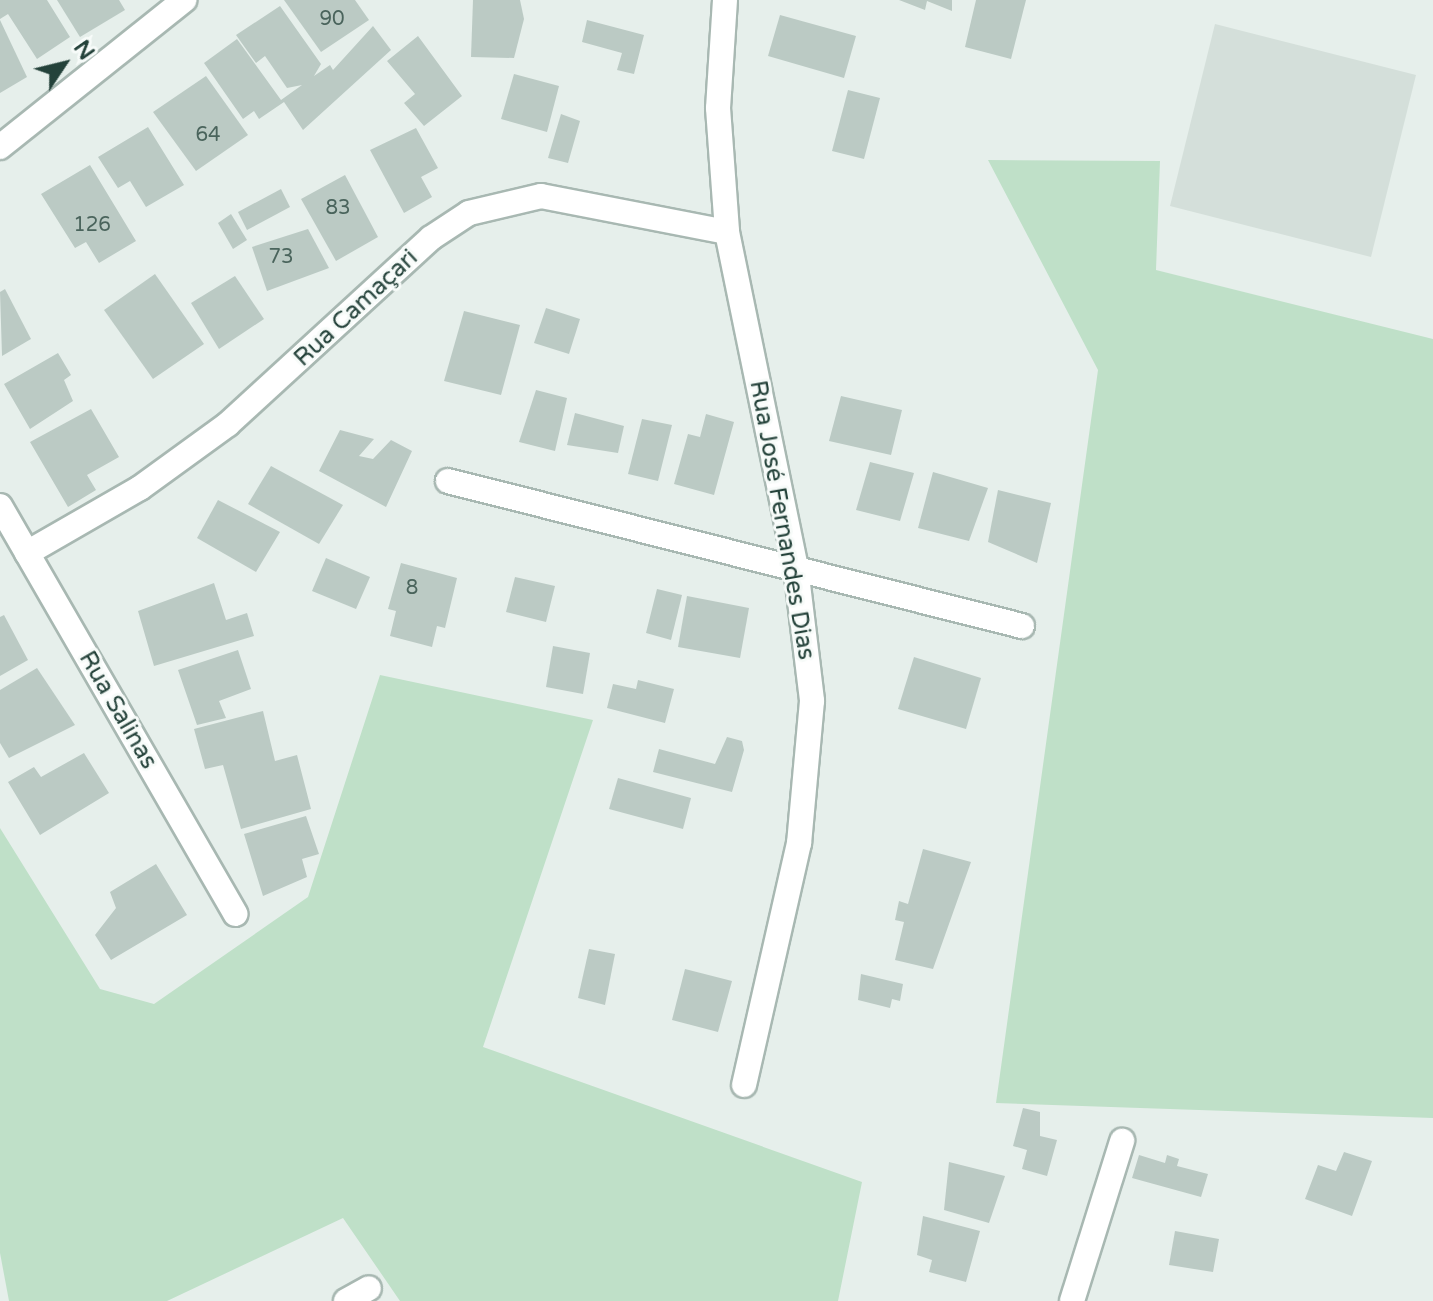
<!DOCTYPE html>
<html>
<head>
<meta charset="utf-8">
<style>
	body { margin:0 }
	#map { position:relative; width:1433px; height:1301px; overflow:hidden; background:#e6efeb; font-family:"Varela Round",sans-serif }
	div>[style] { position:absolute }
	.built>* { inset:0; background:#d4dfda }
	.green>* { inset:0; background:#bfe0c8 }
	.building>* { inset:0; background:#bbcac4 }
	.roads { filter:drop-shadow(2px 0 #a8b8b2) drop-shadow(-2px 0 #a8b8b2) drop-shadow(0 2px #a8b8b2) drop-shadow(0 -2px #a8b8b2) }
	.street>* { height:24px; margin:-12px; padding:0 12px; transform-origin:12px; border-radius:12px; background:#fff }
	span { translate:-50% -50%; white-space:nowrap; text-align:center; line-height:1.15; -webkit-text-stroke:6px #f7fbf9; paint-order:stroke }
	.number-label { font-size:20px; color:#4a645c }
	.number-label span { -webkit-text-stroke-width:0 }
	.street-label { font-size:24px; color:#24423a }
	.north { position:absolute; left:24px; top:24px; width:80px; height:80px; -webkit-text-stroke:6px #f7fbf9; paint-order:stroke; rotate:55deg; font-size:22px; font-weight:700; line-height:32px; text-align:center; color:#24423a }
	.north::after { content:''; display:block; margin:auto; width:28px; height:36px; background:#24423a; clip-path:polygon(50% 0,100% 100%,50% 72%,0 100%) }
</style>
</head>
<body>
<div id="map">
	<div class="built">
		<div style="clip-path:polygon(1215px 24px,1416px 75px,1371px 257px,1170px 206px)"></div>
	</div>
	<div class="green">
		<div style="clip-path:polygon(988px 160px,1160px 161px,1156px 270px,1433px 339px,1433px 1118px,996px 1103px,1098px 370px)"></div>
		<div style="clip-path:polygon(380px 675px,593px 720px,483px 1047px,862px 1182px,838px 1301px,400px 1301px,343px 1218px,167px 1301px,9px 1301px,0 1253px,0 828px,100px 989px,154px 1004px,308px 897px)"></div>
	</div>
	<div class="building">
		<div style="clip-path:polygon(0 0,47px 0,70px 37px,37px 59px,8px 14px,0 19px)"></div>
		<div style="clip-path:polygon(57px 0,119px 0,125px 10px,80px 37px)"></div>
		<div style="clip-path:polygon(284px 0,355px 0,369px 20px,321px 52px)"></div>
		<div style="clip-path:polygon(473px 0,520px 0,524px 19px,514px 58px,471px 57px)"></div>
		<div style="clip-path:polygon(899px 0,952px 0,952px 11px,927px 1px,925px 10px)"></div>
		<div style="clip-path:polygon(976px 0,1026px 0,1011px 59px,965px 47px)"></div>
		<div style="clip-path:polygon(280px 6px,321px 64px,314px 76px,330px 65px,333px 70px,373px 26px,391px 50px,303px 130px,284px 102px,259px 119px,254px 111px,243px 119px,204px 63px,237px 39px,281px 100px,302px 85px,287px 88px,265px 56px,256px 63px,236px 35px)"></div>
		<div style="clip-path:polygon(780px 15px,856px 36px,844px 78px,768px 56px)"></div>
		<div style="clip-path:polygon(0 20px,27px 77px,0 93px)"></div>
		<div style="clip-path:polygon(587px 20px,644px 35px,634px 74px,617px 70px,622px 53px,582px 42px)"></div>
		<div style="clip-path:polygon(418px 36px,462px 96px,424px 126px,404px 103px,415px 94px,387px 61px)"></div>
		<div style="clip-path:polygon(514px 74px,559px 86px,547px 132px,501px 119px)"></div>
		<div style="clip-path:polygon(206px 76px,248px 135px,196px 171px,153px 112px)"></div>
		<div style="clip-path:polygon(848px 90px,880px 98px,864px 159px,832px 151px)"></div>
		<div style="clip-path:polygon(561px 114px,580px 121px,568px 163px,548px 158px)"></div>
		<div style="clip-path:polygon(148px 127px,184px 185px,146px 207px,130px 181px,118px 188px,98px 157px)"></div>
		<div style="clip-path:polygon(416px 128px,438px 168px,421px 177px,432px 197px,404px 213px,370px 150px)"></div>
		<div style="clip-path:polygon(90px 165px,136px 241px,99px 263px,86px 242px,75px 248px,41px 194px)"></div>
		<div style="clip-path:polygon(345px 175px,378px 237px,336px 261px,301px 199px)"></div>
		<div style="clip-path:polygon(281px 189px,290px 207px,247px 230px,238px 212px)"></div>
		<div style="clip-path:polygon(231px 214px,247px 240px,233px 249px,218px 223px)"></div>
		<div style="clip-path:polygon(308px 229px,329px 268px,267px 291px,252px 247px)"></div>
		<div style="clip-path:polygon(155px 274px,204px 344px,153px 379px,104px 310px)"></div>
		<div style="clip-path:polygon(235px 276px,264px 319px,219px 349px,191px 303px)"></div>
		<div style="clip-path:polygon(5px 289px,31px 339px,2px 356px,0 292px)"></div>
		<div style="clip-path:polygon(546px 308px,580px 319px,569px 354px,534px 343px)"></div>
		<div style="clip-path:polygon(464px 311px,520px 325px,501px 395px,444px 381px)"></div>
		<div style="clip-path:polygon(58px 353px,71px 375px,64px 380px,73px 401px,30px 429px,4px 384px)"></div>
		<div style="clip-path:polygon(536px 390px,567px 398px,555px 451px,519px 442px)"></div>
		<div style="clip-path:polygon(841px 396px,902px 410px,891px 455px,829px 441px)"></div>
		<div style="clip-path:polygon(91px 409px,119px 457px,87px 475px,96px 490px,68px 507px,30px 442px)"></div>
		<div style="clip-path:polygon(575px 413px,624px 426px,618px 453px,567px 445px)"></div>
		<div style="clip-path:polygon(706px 414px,734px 422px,714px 495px,674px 484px,688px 434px,700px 437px)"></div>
		<div style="clip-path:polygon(642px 419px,672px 425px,658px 481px,628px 474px)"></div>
		<div style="clip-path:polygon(340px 430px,374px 439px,359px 456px,373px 459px,391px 440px,412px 451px,386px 507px,319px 471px)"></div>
		<div style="clip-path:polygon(870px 462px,914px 473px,900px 521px,856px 510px)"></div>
		<div style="clip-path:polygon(271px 466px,343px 505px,319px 544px,248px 504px)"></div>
		<div style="clip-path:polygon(933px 472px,988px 488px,969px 541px,918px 528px)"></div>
		<div style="clip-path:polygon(998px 490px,1051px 503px,1037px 563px,988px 542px)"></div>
		<div style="clip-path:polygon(218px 500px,280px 532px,256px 572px,197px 538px)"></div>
		<div style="clip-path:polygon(326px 558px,370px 577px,356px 609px,312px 591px)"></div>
		<div style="clip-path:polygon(401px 563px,457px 578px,445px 628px,437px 626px,432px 647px,390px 636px,396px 611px,388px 609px)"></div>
		<div style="clip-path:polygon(515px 577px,555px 586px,546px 622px,506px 612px)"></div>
		<div style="clip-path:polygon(214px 583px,226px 620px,247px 613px,254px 636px,154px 666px,138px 611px)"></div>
		<div style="clip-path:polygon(657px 589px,682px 595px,671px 640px,646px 633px)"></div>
		<div style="clip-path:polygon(687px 596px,749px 608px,740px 658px,678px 647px)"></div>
		<div style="clip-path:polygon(4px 615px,28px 660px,0 676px,0 617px)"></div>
		<div style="clip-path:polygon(553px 646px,590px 653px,583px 694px,546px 687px)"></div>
		<div style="clip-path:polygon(238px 650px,251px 689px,219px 701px,226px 718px,197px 725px,178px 670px)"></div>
		<div style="clip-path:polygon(914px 657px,981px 678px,966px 729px,898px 709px)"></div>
		<div style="clip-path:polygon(37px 668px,75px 725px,9px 758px,0 743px,0 690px)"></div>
		<div style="clip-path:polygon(638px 680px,674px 689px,665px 723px,607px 708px,613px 684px,636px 689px)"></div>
		<div style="clip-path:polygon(263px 711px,275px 761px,297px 755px,311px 809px,241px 829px,223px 765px,205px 769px,194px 729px)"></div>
		<div style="clip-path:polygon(727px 737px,742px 741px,744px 750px,732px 792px,653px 772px,659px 749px,715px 764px)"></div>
		<div style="clip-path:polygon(84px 753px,109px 793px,40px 835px,8px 782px,34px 767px,41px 777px)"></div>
		<div style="clip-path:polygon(618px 778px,691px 798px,683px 829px,609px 809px)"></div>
		<div style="clip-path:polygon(306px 816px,319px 854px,302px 859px,307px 877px,263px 896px,244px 834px)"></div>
		<div style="clip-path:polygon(923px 849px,971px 862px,933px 969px,895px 960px,904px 922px,895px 920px,899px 901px,908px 904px)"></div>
		<div style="clip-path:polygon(156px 864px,187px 915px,111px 960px,95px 935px,116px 908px,110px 892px)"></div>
		<div style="clip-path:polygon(589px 949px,615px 954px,605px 1005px,578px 998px)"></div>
		<div style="clip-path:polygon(685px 969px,732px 981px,718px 1032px,672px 1020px)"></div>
		<div style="clip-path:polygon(861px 974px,903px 984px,900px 1001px,892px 999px,890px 1008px,858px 1000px)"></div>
		<div style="clip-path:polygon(1023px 1108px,1040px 1112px,1040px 1136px,1057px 1140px,1047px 1176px,1022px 1169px,1027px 1150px,1013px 1146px)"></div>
		<div style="clip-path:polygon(1344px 1152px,1372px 1161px,1352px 1216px,1305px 1199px,1318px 1165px,1336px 1171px)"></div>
		<div style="clip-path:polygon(1139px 1155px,1165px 1163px,1167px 1155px,1179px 1159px,1177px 1166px,1208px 1174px,1201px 1197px,1132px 1178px)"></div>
		<div style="clip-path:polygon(949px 1162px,1005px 1176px,989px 1223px,944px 1210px)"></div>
		<div style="clip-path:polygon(923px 1216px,980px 1231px,966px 1282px,929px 1272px,932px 1260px,917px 1255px)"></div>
		<div style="clip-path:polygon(1175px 1231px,1219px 1239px,1213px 1272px,1169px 1265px)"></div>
	</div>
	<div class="roads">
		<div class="street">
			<div style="left:725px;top:0;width:108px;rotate:93.7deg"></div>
			<div style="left:718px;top:108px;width:124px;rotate:85.8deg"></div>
			<div style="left:727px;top:232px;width:343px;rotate:78.4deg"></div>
			<div style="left:796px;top:568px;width:134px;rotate:83.1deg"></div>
			<div style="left:812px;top:701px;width:143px;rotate:95.2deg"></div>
			<div style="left:799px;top:843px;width:248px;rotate:102.8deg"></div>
			<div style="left:0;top:147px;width:236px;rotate:-38.6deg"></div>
			<div style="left:448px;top:481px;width:592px;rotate:14.18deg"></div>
			<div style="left:0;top:506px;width:471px;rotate:60deg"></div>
			<div style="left:27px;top:553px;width:130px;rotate:-29.9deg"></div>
			<div style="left:140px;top:488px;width:109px;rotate:-36deg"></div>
			<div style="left:228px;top:424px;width:275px;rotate:-42.5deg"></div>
			<div style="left:431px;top:238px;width:45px;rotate:-33.3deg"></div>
			<div style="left:469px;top:213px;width:74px;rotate:-13.3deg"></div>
			<div style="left:541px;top:196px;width:189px;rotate:11deg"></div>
			<div style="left:346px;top:1301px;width:26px;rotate:-29deg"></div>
			<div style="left:1072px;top:1301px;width:168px;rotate:-72.6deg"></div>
		</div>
	</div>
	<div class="number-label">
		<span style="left:332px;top:19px">90</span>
		<span style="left:208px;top:135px">64</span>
		<span style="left:338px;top:208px">83</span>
		<span style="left:92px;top:225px">126</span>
		<span style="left:281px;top:257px">73</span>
		<span style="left:412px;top:588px">8</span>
	</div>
	<div class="street-label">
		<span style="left:356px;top:308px;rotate:-43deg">Rua Camaçari</span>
		<span style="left:782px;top:520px;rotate:80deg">Rua José Fernandes Dias</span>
		<span style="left:118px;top:710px;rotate:60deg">Rua Salinas</span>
	</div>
	<div class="north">N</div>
</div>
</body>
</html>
